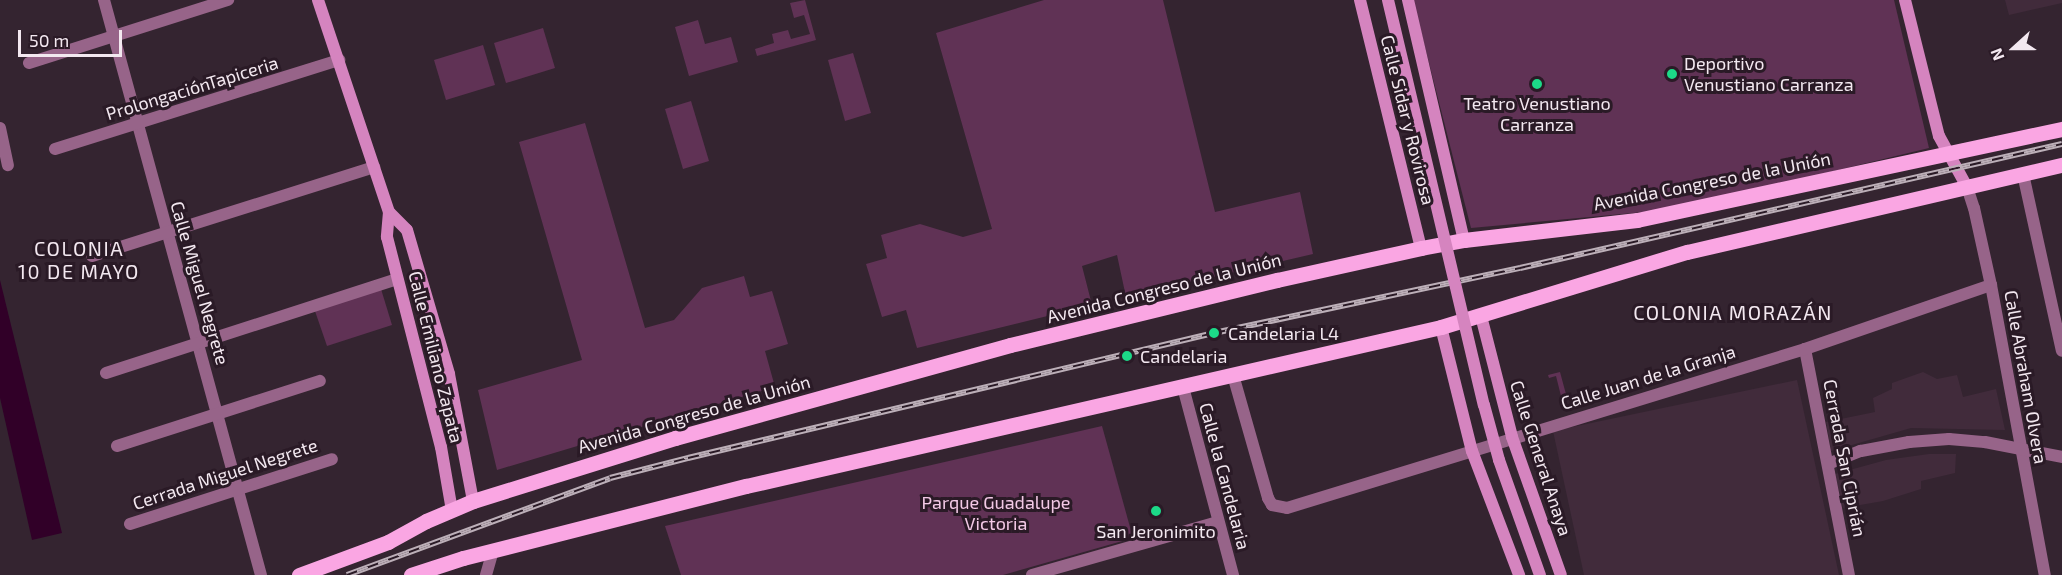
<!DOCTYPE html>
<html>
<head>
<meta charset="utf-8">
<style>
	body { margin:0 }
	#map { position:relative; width:2062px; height:575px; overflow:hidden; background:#342430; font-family:"Exo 2",sans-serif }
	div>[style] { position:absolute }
	.built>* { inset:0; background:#412b3b }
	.green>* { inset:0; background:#603255 }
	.water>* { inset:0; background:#310028 }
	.street>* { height:12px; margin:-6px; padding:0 6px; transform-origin:6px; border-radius:6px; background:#976489 }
	.secondary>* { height:12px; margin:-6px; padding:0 6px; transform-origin:6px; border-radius:6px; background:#d584bf }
	.primary>* { height:15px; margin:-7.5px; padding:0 7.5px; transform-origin:7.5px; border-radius:7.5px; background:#faa6e3 }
	.rail>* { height:6px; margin-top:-3px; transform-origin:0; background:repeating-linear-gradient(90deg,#2a1a26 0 11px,#bcafb8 0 22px); box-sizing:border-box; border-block:2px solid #bcafb8 }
	.secondary-bridge>* { height:12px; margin:-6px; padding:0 6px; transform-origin:6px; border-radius:6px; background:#d584bf }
	.dots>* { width:16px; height:16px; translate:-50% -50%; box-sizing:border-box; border:3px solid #2a1a26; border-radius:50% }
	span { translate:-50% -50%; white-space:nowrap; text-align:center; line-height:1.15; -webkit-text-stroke:6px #2a1a26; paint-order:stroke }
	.poi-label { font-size:18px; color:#f3e8f0 }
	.left { translate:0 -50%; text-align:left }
	.street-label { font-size:18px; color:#f3e8f0 }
	.park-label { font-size:18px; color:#f3c9e6 }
	.neighbourhood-label { font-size:20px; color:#f3e8f0; letter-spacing:1.5px }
	.north { position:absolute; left:1984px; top:18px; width:60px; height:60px; -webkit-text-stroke:4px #2a1a26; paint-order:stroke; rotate:249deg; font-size:16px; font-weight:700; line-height:24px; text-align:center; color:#f3e8f0 }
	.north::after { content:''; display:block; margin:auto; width:21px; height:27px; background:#f3e8f0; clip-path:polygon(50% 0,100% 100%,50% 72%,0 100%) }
	.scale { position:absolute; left:18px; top:30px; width:104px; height:27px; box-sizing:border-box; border:3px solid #f3e8f0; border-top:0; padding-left:8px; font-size:18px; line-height:21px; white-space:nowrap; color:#f3e8f0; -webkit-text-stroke:4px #2a1a26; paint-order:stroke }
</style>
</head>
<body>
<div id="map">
	<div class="built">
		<div style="clip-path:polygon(2005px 0,2062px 0,2062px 3px,2009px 15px)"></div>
		<div style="clip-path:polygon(1923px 372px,1937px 379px,1957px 375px,1963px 397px,1996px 389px,2005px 430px,1911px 428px,1831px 451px,1826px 422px,1875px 412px,1873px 398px,1892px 389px,1892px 383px)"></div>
		<div style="clip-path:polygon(1797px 380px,1839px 575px,1584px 575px,1553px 431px)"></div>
		<div style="clip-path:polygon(1929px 454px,1956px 454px,1955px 473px,1921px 481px,1921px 489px,1883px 501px,1843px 508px,1835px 474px,1886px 460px)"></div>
	</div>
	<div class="green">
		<div style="clip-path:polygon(805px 0,816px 40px,757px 56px,755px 49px,774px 43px,772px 34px,788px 30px,791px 39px,810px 34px,804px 15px,794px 18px,790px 3px)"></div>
		<div style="clip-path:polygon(1044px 0,1163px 0,1215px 212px,1300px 192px,1313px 254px,1126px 297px,1117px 255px,1082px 266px,1092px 305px,917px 348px,906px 310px,882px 317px,866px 264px,887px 258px,881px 235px,920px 224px,963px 237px,992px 229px,936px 33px)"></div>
		<div style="clip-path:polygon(1413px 0,1894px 0,1929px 148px,1677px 209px,1471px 228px)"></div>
		<div style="clip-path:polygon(698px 20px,705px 44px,731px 37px,738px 62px,689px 76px,675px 27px)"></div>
		<div style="clip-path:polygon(543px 28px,555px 68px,506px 83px,494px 43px)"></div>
		<div style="clip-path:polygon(483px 45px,495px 85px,446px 100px,434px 60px)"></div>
		<div style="clip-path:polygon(853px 53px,871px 113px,845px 121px,828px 60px)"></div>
		<div style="clip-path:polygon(691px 101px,709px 161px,683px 169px,665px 109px)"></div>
		<div style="clip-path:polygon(585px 123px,645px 328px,674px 320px,702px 288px,744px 276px,750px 297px,772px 291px,788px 344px,765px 351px,775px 387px,497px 470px,478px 390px,582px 360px,519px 142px)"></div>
		<div style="clip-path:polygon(381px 289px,392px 325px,327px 346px,315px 311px)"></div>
		<div style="clip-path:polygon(1560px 372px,1567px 398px,1562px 400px,1556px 376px,1549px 378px,1548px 375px)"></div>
		<div style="clip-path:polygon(1102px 426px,1133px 538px,1003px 575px,681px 575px,665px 526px)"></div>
	</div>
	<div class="water">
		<div style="clip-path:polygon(0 280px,62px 533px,32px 540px,0 398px)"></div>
	</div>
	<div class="street">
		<div style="left:104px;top:0;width:596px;rotate:74.73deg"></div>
		<div style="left:29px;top:63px;width:209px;rotate:-17.6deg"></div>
		<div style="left:0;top:128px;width:38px;rotate:78deg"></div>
		<div style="left:55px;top:149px;width:298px;rotate:-17.4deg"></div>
		<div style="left:2023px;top:174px;width:181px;rotate:77.6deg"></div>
		<div style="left:1967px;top:187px;width:22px;rotate:72deg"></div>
		<div style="left:1974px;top:208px;width:79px;rotate:77.6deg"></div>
		<div style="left:1991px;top:285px;width:295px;rotate:79.5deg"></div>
		<div style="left:92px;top:256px;width:296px;rotate:-17.5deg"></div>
		<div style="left:1805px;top:349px;width:230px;rotate:79deg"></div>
		<div style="left:106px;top:373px;width:306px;rotate:-17.9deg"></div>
		<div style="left:1233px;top:375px;width:128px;rotate:74.1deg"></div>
		<div style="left:1268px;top:498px;width:8px;rotate:60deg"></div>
		<div style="left:1272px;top:505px;width:15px;rotate:11deg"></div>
		<div style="left:1287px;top:508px;width:542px;rotate:-17.06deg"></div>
		<div style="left:1805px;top:349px;width:197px;rotate:-19deg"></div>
		<div style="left:1183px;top:387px;width:195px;rotate:75.1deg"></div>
		<div style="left:117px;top:446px;width:213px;rotate:-17.8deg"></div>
		<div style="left:1828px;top:464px;width:35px;rotate:-22deg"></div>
		<div style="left:1861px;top:451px;width:49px;rotate:-10.6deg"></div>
		<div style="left:1909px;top:442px;width:40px;rotate:-4.3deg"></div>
		<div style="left:1949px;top:439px;width:36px;rotate:5deg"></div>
		<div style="left:1985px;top:442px;width:78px;rotate:11deg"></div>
		<div style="left:130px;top:524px;width:212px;rotate:-17.8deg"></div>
		<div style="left:486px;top:575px;width:25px;rotate:-74deg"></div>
		<div style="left:1032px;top:575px;width:193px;rotate:-15.9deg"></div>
	</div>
	<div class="secondary">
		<div style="left:318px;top:0;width:224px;rotate:71.5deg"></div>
		<div style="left:389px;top:212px;width:25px;rotate:95deg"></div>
		<div style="left:387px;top:237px;width:217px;rotate:75.6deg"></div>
		<div style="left:441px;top:447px;width:65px;rotate:80.2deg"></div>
		<div style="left:1360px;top:0;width:255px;rotate:76.2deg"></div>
		<div style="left:1408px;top:0;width:246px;rotate:76.9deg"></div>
		<div style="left:1905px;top:0;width:140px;rotate:76deg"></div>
		<div style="left:1939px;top:136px;width:58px;rotate:61.2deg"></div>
		<div style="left:389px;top:212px;width:25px;rotate:45deg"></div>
		<div style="left:407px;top:230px;width:150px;rotate:73.7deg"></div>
		<div style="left:449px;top:374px;width:129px;rotate:79.3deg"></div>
		<div style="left:1481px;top:316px;width:125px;rotate:75.6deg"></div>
		<div style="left:1512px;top:437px;width:146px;rotate:70.5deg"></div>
		<div style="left:1441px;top:327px;width:128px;rotate:76deg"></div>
		<div style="left:1472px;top:451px;width:133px;rotate:69.2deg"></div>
	</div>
	<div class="primary">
		<div style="left:299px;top:575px;width:95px;rotate:-20.3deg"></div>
		<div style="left:388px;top:542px;width:43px;rotate:-28.9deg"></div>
		<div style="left:426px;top:521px;width:51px;rotate:-23.1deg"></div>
		<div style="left:473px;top:501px;width:212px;rotate:-17.3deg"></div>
		<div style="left:675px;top:438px;width:348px;rotate:-15.5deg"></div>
		<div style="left:1010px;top:345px;width:275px;rotate:-13.7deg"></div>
		<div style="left:1277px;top:280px;width:148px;rotate:-12.5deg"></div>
		<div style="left:1421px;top:248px;width:44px;rotate:-10.5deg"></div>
		<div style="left:1464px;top:240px;width:174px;rotate:-6.6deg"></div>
		<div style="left:1637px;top:220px;width:435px;rotate:-12.1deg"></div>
		<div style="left:411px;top:575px;width:55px;rotate:-18.1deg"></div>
		<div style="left:463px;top:558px;width:292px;rotate:-14.3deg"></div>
		<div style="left:746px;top:486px;width:713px;rotate:-12.89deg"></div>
		<div style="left:1441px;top:327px;width:257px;rotate:-17deg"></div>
		<div style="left:1687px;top:252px;width:385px;rotate:-13.1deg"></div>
	</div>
	<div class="rail">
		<div style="left:347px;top:575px;width:280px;rotate:-20.2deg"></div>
		<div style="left:610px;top:478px;width:81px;rotate:-14.4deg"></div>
		<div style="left:688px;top:458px;width:541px;rotate:-13.37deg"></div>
		<div style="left:1214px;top:333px;width:313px;rotate:-12deg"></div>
		<div style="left:1520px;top:268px;width:556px;rotate:-12.89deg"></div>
	</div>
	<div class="secondary-bridge">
		<div style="left:1388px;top:0;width:416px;rotate:76.7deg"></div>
		<div style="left:1484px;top:405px;width:57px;rotate:74.7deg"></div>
		<div style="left:1499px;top:460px;width:122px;rotate:70.4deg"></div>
	</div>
	<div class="dots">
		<div style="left:1672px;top:74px;background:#1cd988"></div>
		<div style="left:1537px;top:84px;background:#1cd988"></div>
		<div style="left:1214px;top:333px;background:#1cd988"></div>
		<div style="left:1127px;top:356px;background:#1cd988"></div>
		<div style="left:1156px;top:511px;background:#1cd988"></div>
	</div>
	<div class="poi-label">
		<span class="left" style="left:1684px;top:74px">Deportivo<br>Venustiano Carranza</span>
		<span style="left:1537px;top:114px">Teatro Venustiano<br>Carranza</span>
		<span class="left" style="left:1228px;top:333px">Candelaria L4</span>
		<span class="left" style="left:1140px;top:356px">Candelaria</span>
		<span style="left:1156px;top:531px">San Jeronimito</span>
	</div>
	<div class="street-label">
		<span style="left:192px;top:88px;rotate:-17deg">ProlongaciónTapiceria</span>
		<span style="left:1408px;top:120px;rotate:76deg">Calle Sidar y Rovirosa</span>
		<span style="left:1712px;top:181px;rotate:-11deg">Avenida Congreso de la Unión</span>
		<span style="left:200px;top:283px;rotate:74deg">Calle Miguel Negrete</span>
		<span style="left:1164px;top:288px;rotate:-14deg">Avenida Congreso de la Unión</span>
		<span style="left:436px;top:357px;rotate:76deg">Calle Emiliano Zapata</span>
		<span style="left:1648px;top:377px;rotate:-17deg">Calle Juan de la Granja</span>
		<span style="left:2026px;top:377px;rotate:80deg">Calle Abraham Olvera</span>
		<span style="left:694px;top:414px;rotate:-16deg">Avenida Congreso de la Unión</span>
		<span style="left:1541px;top:458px;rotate:72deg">Calle General Anaya</span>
		<span style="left:1845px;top:458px;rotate:79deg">Cerrada San Ciprián</span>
		<span style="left:225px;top:474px;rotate:-18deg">Cerrada Miguel Negrete</span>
		<span style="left:1225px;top:476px;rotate:75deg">Calle la Candelaria</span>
	</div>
	<div class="park-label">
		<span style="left:996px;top:513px">Parque Guadalupe<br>Victoria</span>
	</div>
	<div class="neighbourhood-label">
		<span style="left:79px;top:260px">COLONIA<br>10 DE MAYO</span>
		<span style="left:1733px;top:312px">COLONIA MORAZÁN</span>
	</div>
	<div class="north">N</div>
	<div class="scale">50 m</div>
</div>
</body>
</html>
